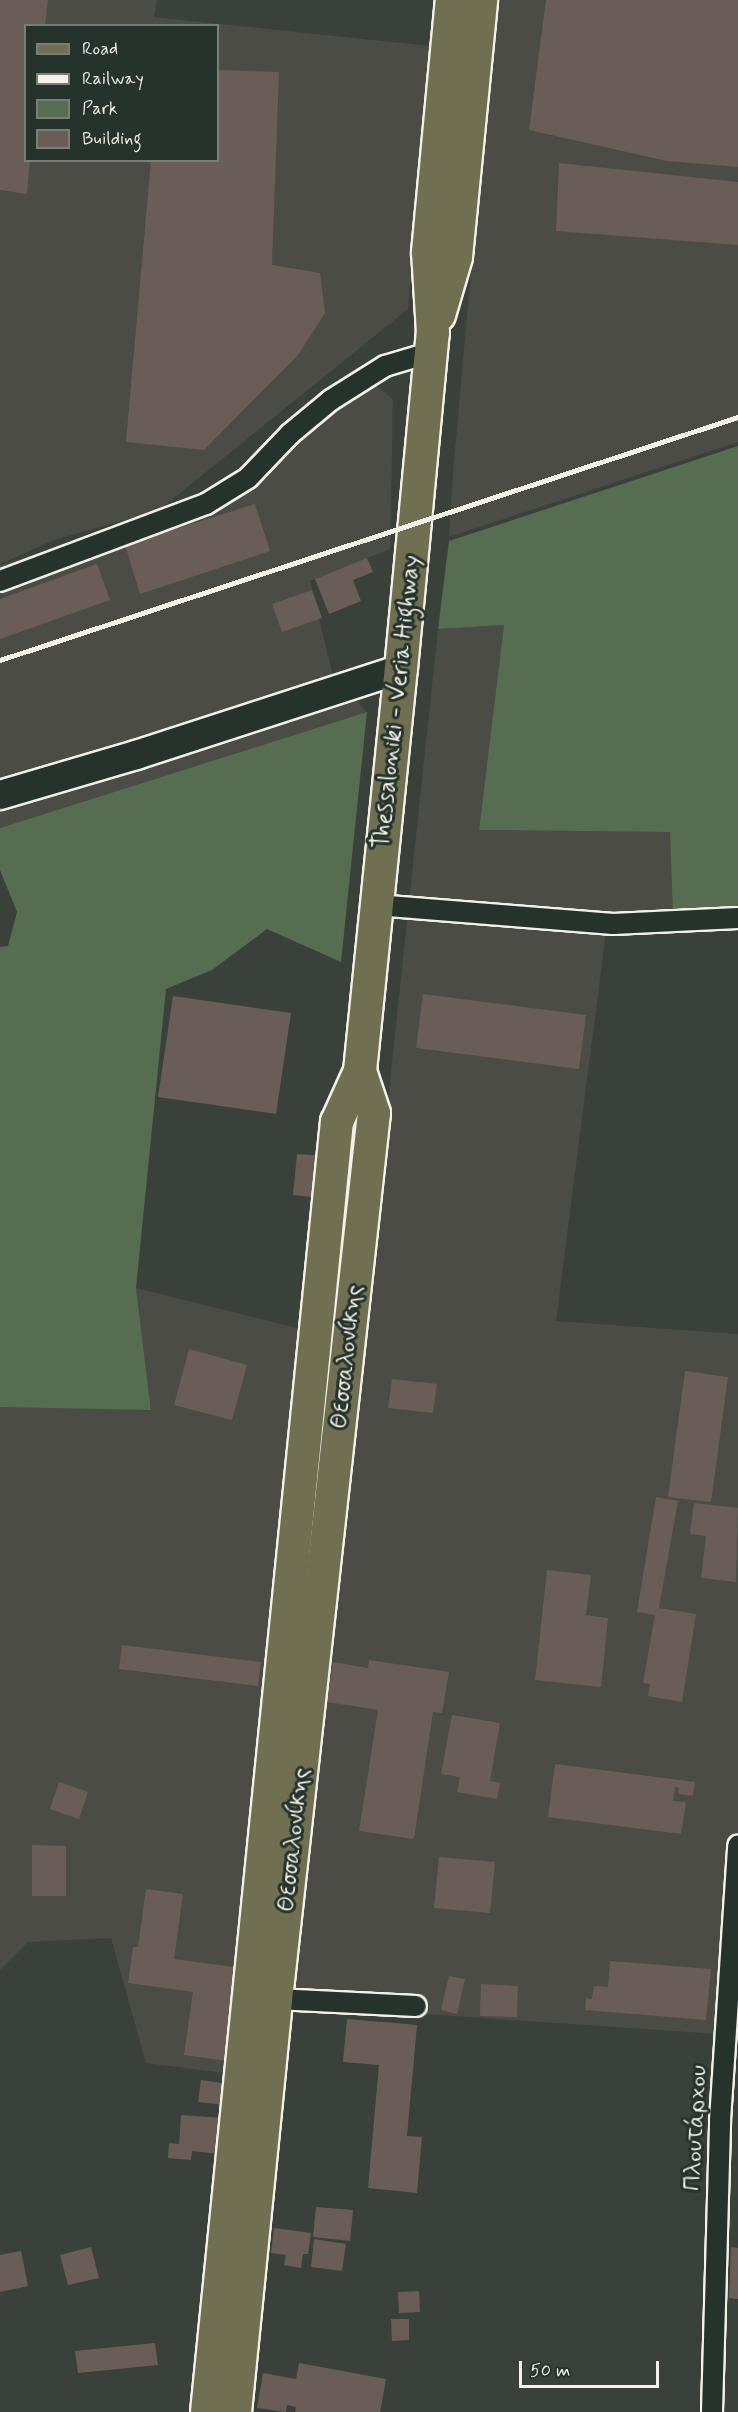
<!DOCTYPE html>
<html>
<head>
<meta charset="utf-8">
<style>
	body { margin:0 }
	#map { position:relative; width:738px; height:2412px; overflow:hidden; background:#3a403a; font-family:Mynerve,sans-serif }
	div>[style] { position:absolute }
	.built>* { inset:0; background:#4b4c46 }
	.green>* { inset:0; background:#566d51 }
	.building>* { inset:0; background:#6a5d58 }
	.roads { filter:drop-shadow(2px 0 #f4f1e8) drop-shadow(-2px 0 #f4f1e8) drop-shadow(0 2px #f4f1e8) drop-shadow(0 -2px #f4f1e8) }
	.street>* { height:20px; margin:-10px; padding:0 10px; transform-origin:10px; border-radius:10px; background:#26332d }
	.secondary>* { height:28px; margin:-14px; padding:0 14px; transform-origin:14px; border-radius:14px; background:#26332d }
	.primary>* { height:32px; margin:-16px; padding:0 16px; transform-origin:16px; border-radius:16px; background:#706f52 }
	.rail>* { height:4.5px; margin:-2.25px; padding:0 2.25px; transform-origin:2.25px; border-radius:2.25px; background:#f4f1e8 }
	span { translate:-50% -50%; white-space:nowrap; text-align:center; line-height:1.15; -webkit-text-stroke:6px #26332d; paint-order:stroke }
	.street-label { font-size:24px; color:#f4f1e8 }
	.legend { position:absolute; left:24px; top:24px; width:195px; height:138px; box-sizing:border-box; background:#26332d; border:2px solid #787f78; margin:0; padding:8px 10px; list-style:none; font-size:18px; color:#f4f1e8 }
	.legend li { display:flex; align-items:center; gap:12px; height:30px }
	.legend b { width:30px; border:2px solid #787f78 }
	.scale { position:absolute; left:519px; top:2361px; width:140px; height:27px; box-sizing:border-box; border:3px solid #f4f1e8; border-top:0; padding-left:8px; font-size:18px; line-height:21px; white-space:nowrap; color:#f4f1e8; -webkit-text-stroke:4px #26332d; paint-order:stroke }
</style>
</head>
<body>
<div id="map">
	<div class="built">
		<div style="clip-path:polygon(evenodd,0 0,157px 0,154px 17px,430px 46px,408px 309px,159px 510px,54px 540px,0 564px,0 0,26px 26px,218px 26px,218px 160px,26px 160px,26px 26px)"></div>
		<div style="clip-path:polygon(495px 0,738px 0,738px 442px,449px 537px,453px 473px)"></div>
		<div style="clip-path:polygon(374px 383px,393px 400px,390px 549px,310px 581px,333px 676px,367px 712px,0 828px,0 565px,248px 489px,288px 439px)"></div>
		<div style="clip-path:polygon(504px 625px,479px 830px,671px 832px,674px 930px,606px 932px,556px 1321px,738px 1334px,738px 1982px,732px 2035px,292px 2005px,438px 629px)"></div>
		<div style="clip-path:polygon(136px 1288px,309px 1331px,232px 2074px,146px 2063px,111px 1938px,28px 1942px,0 1970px,0 1407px,151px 1409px)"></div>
	</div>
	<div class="green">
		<div style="clip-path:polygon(738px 446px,738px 908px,673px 912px,670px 832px,479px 830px,504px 625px,438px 629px,449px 541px)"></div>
		<div style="clip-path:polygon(367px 712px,341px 962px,267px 929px,212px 970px,166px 989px,136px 1288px,151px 1410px,0 1407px,0 947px,8px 946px,17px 912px,0 870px,0 828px)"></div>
	</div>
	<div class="building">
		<div style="clip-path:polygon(0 0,48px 0,45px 26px,26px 26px,26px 160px,30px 160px,27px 194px,0 190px)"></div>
		<div style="clip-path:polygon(546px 0,738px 0,738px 167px,667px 161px,529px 130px)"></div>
		<div style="clip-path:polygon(218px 70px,279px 72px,272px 265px,320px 273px,325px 313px,298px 355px,204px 450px,126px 442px,151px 160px,218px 160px)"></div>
		<div style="clip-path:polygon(559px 163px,738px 182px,738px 245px,556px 231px)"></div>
		<div style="clip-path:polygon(255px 504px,270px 551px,140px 594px,125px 545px)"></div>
		<div style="clip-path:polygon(367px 558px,373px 572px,353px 580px,361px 601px,329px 614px,315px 579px)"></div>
		<div style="clip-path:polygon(97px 564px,110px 600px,0 639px,0 599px)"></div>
		<div style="clip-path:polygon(312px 590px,322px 618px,282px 632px,272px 604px)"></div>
		<div style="clip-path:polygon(423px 994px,586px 1015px,579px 1069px,416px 1048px)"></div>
		<div style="clip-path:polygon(173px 996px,291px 1013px,276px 1114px,158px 1097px)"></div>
		<div style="clip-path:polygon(297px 1154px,324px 1156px,320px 1198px,293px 1195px)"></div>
		<div style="clip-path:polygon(189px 1349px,247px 1365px,232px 1420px,174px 1405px)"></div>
		<div style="clip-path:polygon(685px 1371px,728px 1377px,711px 1502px,668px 1497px)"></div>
		<div style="clip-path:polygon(392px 1379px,437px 1384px,433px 1413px,388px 1408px)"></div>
		<div style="clip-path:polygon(656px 1497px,678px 1501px,659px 1608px,696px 1614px,682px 1702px,648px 1696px,650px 1684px,643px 1683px,655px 1615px,637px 1612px)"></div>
		<div style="clip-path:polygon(694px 1503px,738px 1508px,736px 1582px,701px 1578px,706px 1536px,690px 1534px)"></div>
		<div style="clip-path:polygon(547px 1570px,591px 1575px,586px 1615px,608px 1618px,601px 1687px,535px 1680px)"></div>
		<div style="clip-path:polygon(122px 1645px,261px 1662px,258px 1686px,119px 1669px)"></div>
		<div style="clip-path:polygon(369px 1660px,449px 1672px,442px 1713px,433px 1712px,414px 1839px,359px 1831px,378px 1710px,327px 1702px,333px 1662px,368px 1668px)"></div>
		<div style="clip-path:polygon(452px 1715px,500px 1723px,490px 1781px,500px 1783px,497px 1799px,457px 1792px,460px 1777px,441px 1774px)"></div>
		<div style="clip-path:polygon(555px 1764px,695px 1782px,693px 1796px,678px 1794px,679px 1788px,675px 1787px,673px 1801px,686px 1802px,681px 1834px,548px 1817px)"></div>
		<div style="clip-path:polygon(59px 1782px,88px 1792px,79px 1819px,50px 1809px)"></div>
		<div style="clip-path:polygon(32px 1845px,66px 1846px,66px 1896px,32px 1896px)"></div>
		<div style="clip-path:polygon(439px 1857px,495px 1862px,490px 1913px,434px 1908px)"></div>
		<div style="clip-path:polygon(146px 1889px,183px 1894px,174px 1959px,241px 1968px,228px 2061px,184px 2055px,193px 1992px,128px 1983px,133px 1947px,138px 1947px)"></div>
		<div style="clip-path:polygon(610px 1961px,711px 1969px,706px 2020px,585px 2010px,586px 1998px,592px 1999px,594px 1986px,608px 1987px)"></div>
		<div style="clip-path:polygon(449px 1976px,465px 1979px,457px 2014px,441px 2010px)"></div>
		<div style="clip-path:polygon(481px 1984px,518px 1986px,517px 2017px,480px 2016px)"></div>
		<div style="clip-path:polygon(347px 2019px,417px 2025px,407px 2136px,422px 2137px,417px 2193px,368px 2188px,379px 2065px,343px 2062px)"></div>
		<div style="clip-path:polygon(201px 2080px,228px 2084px,225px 2105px,198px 2102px)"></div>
		<div style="clip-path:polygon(181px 2115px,223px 2118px,220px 2154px,192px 2151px,191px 2160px,168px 2158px,169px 2143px,179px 2144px)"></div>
		<div style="clip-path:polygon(316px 2207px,353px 2210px,350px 2241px,313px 2237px)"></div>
		<div style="clip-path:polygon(274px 2228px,311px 2233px,308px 2254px,303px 2254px,301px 2268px,284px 2265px,286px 2255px,271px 2253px)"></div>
		<div style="clip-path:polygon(314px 2239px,346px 2244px,342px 2271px,311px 2267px)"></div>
		<div style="clip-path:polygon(91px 2247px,99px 2278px,68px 2285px,60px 2255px)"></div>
		<div style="clip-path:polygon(731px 2247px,738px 2248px,738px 2299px,729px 2298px)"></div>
		<div style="clip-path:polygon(21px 2251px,28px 2286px,0 2292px,0 2255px)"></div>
		<div style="clip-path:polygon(419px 2291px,420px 2312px,399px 2313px,398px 2292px)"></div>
		<div style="clip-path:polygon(391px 2319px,409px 2319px,409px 2340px,392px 2341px)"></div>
		<div style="clip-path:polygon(155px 2343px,158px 2365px,78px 2373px,75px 2351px)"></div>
		<div style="clip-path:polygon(299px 2363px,386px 2379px,380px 2412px,295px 2412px,296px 2407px,287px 2405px,286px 2412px,257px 2408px,263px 2373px,296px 2379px)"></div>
	</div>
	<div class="roads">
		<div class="street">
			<div style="left:0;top:581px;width:220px;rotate:-20.5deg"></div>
			<div style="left:206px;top:504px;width:49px;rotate:-31.8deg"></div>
			<div style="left:248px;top:478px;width:61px;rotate:-46.3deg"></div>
			<div style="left:290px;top:434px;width:53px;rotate:-39.7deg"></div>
			<div style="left:331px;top:400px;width:64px;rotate:-32.2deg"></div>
			<div style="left:385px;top:366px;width:49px;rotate:-16.6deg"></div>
			<div style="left:376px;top:905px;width:238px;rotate:4.6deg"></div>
			<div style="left:613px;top:924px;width:125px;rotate:-2.7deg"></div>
			<div style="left:276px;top:1999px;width:140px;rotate:2.9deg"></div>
			<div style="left:712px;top:2412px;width:292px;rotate:-88.4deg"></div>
			<div style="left:720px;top:2120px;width:275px;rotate:-86.2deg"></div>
		</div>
		<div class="secondary">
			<div style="left:0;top:795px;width:142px;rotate:-16.4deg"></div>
			<div style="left:136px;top:755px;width:279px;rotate:-18deg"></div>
		</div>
		<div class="primary">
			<div style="left:439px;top:315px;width:60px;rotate:-73.7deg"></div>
			<div style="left:456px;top:257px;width:258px;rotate:-84.4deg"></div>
			<div style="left:207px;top:2412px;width:1297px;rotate:-84.25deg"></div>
			<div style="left:337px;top:1122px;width:56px;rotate:-65.7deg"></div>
			<div style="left:360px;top:1071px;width:404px;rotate:-84.2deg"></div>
			<div style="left:401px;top:669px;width:338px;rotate:-84.6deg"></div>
			<div style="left:433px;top:333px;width:81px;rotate:-93.5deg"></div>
			<div style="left:428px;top:252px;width:253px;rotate:-84.6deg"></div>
			<div style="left:235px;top:2412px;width:415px;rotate:-84.3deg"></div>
			<div style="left:276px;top:1999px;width:891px;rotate:-83.69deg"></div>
			<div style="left:374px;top:1113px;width:44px;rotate:-108.4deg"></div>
		</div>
	</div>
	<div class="rail">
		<div style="left:0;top:660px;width:777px;rotate:-18.23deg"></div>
	</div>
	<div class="street-label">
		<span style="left:397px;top:702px;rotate:-84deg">Thessaloniki - Veria Highway</span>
		<span style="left:347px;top:1357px;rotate:-84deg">Θεσσαλονίκης</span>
		<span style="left:294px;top:1840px;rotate:-84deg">Θεσσαλονίκης</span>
		<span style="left:696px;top:2128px;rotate:-87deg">Πλουτάρχου</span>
	</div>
	<ul class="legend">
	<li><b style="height:8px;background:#706f52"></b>Road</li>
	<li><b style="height:8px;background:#f4f1e8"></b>Railway</li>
	<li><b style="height:16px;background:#566d51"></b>Park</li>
	<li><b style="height:16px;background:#6a5d58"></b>Building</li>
	</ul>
	<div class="scale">50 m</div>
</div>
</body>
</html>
